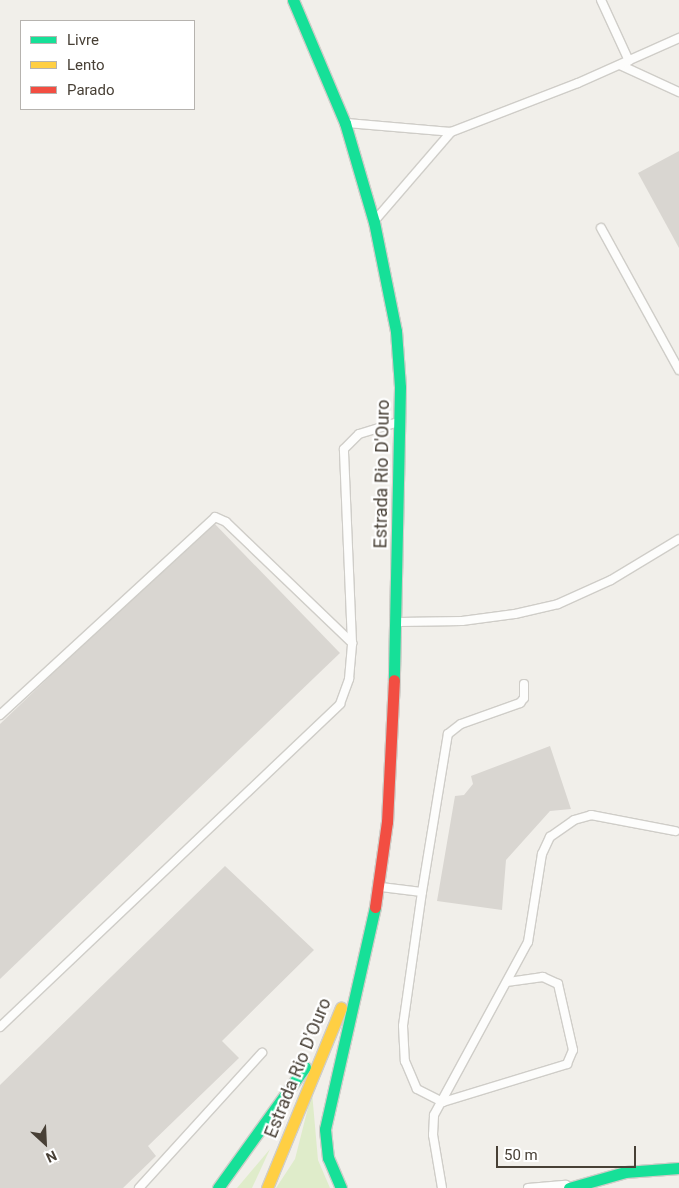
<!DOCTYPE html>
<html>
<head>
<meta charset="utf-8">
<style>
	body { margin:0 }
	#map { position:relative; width:679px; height:1188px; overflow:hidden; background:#f1efea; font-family:Roboto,sans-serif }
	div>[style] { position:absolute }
	.green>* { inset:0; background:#dfecca }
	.building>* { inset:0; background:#d9d6d1 }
	.roads { filter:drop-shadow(1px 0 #cfcdc8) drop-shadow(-1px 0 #cfcdc8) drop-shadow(0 1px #cfcdc8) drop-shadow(0 -1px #cfcdc8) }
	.lane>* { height:8px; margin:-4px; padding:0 4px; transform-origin:4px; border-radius:4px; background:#fdfdfc }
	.fast>* { height:11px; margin:-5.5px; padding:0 5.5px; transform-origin:5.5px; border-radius:5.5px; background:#16e098 }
	.slow>* { height:11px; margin:-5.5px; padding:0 5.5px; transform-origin:5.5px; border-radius:5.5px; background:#ffcf43 }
	.jam>* { height:11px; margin:-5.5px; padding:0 5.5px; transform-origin:5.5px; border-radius:5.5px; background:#f24e42 }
	span { translate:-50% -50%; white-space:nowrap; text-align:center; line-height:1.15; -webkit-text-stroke:4.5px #fff; paint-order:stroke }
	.street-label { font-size:18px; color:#484036 }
	.legend { position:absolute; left:20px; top:20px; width:175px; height:90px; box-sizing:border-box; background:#fff; border:1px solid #b6b3af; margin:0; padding:6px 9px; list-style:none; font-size:15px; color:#484036 }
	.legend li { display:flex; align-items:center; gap:10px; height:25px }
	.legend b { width:25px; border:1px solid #b6b3af }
	.north { position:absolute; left:20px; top:1118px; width:50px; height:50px; -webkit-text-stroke:4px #fff; paint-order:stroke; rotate:155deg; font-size:14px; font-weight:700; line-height:20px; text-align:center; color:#484036 }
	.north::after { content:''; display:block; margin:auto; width:18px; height:22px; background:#484036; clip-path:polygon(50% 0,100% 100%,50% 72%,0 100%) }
	.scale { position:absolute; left:496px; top:1146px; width:140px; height:22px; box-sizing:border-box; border:2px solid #484036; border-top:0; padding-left:6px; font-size:15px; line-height:18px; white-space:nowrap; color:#484036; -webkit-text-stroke:4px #fff; paint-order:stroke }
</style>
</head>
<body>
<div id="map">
	<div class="green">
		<div style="clip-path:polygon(312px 1092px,318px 1160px,330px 1188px,276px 1188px,295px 1159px)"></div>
		<div style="clip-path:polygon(270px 1149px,252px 1188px,237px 1188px)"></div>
	</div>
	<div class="building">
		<div style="clip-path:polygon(679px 151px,679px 248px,638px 173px)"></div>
		<div style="clip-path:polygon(212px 521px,340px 653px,0 979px,0 724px)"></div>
		<div style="clip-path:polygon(550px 746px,571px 809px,550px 811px,506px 860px,502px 910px,437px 901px,455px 796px,464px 795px,473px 784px,471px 776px)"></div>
		<div style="clip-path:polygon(225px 866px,314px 950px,222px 1041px,239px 1058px,148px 1146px,156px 1156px,123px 1188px,0 1188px,0 1085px)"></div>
	</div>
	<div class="roads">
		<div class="lane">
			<div style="left:601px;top:0;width:67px;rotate:65.3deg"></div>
			<div style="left:620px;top:65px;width:65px;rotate:24.6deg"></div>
			<div style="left:347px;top:123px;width:104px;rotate:4.9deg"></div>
			<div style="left:451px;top:132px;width:136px;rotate:-21.1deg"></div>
			<div style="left:578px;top:83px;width:111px;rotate:-24deg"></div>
			<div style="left:376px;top:219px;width:115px;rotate:-49.2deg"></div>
			<div style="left:601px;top:228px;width:162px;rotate:61.2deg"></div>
			<div style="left:399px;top:622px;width:63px;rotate:-0.9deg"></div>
			<div style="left:462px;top:621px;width:53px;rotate:-7.5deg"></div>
			<div style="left:515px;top:614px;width:44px;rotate:-13.1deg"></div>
			<div style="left:558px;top:604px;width:58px;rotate:-24.4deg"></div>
			<div style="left:611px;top:580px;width:79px;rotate:-31.1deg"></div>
			<div style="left:0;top:715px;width:292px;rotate:-42.6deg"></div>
			<div style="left:215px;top:517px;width:12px;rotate:24deg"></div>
			<div style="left:226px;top:522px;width:175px;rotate:43.8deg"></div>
			<div style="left:381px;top:887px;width:41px;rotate:7deg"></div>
			<div style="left:422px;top:892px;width:160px;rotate:-80.7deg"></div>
			<div style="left:448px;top:734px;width:16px;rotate:-38deg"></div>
			<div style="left:461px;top:724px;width:63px;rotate:-19.6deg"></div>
			<div style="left:520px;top:703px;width:6px;rotate:-51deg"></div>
			<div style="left:524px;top:698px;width:14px;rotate:-90deg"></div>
			<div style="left:422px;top:892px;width:135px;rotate:98.1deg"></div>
			<div style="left:403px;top:1026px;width:35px;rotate:87deg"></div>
			<div style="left:405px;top:1061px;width:30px;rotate:67deg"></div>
			<div style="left:417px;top:1089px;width:29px;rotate:27deg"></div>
			<div style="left:443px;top:1102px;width:130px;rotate:-17deg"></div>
			<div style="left:567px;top:1064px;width:15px;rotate:-67deg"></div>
			<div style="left:573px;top:1050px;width:68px;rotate:-102.8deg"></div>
			<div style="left:558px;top:984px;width:17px;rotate:-155deg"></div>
			<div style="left:543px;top:977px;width:35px;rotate:172deg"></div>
			<div style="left:0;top:1027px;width:469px;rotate:-43.5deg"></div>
			<div style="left:340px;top:704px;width:27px;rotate:-70deg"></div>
			<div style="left:349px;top:679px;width:36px;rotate:-85deg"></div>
			<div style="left:352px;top:643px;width:194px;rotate:-92.4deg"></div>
			<div style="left:344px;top:449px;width:21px;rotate:-45deg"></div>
			<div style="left:359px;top:434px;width:39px;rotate:-17deg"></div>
			<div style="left:139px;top:1188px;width:183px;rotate:-47.7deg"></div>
			<div style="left:442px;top:1188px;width:54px;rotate:-99.6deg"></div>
			<div style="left:433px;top:1135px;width:20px;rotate:-87deg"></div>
			<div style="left:434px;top:1115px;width:197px;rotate:-61.5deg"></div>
			<div style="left:528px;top:942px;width:89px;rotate:-81deg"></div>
			<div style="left:542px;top:854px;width:19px;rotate:-65deg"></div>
			<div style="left:550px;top:837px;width:29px;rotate:-35deg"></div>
			<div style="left:574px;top:820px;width:18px;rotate:-16deg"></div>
			<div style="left:591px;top:815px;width:86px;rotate:10.8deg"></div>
			<div style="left:528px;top:1188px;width:38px;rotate:-5deg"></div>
		</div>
		<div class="fast">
			<div style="left:293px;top:0;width:134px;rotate:67.1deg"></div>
			<div style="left:345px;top:123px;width:103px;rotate:73.7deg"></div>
			<div style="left:374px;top:222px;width:111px;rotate:78.6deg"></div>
			<div style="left:396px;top:331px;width:56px;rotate:85.9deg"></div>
			<div style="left:400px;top:387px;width:293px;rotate:91.2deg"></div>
			<div style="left:218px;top:1188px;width:149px;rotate:-54.3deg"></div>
			<div style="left:341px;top:1188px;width:33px;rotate:-113deg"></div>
			<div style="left:328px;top:1158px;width:29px;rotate:-96deg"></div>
			<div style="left:325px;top:1129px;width:228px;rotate:-77.3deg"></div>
			<div style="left:569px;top:1188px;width:58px;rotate:-15.9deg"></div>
			<div style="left:625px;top:1172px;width:54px;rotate:-4.2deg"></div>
		</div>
		<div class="slow">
			<div style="left:267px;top:1188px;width:195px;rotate:-67.7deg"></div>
		</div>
		<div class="jam">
			<div style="left:375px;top:907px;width:86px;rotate:-82deg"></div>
			<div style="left:387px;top:822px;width:142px;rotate:-87.2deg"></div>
		</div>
	</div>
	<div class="street-label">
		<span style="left:382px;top:474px;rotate:-89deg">Estrada Rio D'Ouro</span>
		<span style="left:298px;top:1068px;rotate:-68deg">Estrada Rio D'Ouro</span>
	</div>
	<ul class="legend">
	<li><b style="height:6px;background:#16e098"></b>Livre</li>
	<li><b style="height:6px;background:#ffcf43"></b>Lento</li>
	<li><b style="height:6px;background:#f24e42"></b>Parado</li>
	</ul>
	<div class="north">N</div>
	<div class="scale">50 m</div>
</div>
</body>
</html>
